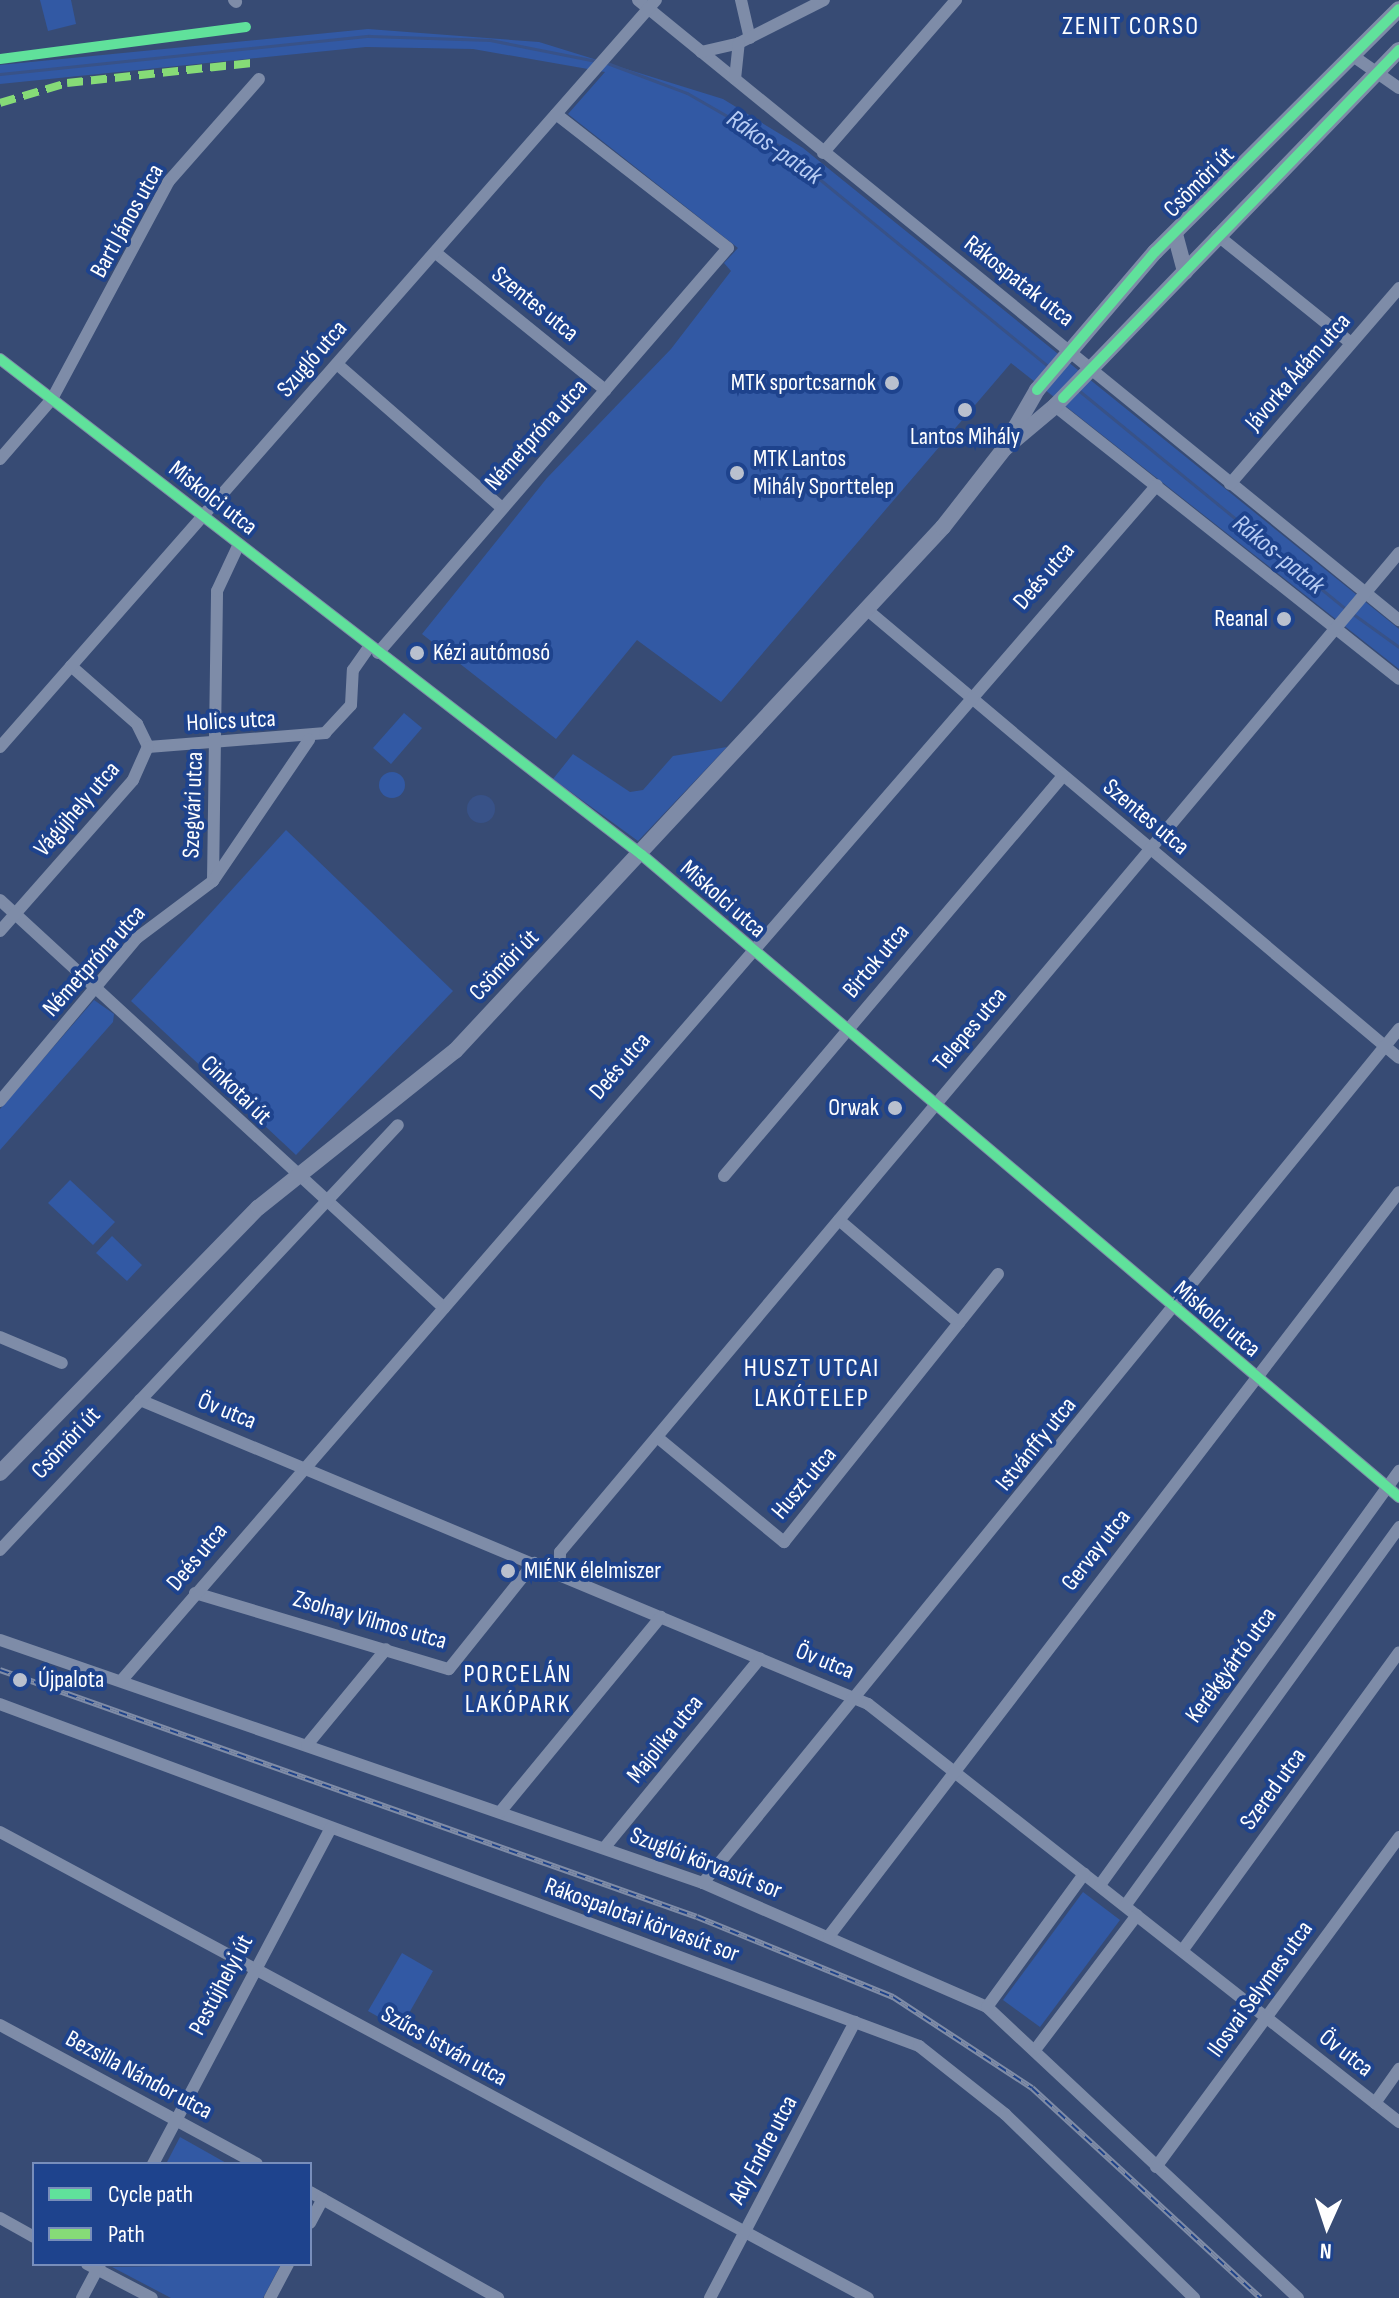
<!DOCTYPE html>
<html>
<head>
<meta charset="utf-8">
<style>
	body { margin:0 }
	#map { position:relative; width:1399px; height:2298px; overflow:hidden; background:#374b74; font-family:"Sofia Sans Condensed",sans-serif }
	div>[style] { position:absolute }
	.green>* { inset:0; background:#3259a4 }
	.round { border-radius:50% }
	.water>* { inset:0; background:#385288 }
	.stream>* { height:3px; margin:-1.5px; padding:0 1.5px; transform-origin:1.5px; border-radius:1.5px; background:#385288 }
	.minor>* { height:12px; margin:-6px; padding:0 6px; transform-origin:6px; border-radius:6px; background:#7e8ca8 }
	.major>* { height:16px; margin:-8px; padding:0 8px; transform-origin:8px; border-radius:8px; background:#7e8ba7 }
	.rail>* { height:6px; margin-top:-3px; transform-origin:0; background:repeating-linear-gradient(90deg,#1e438d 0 9px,#7f8ca7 0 18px); box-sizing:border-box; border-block:2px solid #7f8ca7 }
	.quiet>* { height:8px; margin-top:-4px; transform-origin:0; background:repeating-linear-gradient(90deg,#86db77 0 16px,transparent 0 24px) }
	.cycleway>* { height:10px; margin:-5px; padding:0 5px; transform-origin:5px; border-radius:5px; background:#60e19b }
	.dots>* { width:22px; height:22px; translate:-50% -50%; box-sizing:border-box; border:4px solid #1e438d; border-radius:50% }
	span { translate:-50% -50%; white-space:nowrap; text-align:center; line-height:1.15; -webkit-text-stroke:8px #1e438d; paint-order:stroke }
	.street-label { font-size:24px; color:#fff }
	.poi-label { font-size:24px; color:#fff }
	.right { translate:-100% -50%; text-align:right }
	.left { translate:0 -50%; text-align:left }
	.neighbourhood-label { font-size:26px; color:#fff; letter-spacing:2px }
	.water-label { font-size:26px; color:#b8cdf4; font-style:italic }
	.legend { position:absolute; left:32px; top:2162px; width:280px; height:104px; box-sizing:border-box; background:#1e438d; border:2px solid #788ebb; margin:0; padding:10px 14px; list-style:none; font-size:24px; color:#fff }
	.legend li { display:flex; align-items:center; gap:16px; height:40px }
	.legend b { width:40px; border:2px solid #788ebb }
	.north { position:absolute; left:1287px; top:2186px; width:80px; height:80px; -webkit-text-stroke:6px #1e438d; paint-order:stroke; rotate:183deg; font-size:22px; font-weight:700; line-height:32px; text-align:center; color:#fff }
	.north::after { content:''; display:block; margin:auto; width:28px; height:36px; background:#fff; clip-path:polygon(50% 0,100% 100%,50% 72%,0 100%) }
</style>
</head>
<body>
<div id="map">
	<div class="green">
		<div style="clip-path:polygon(40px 0,71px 0,76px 24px,48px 31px)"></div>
		<div style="clip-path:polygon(368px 29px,539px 42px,723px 99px,803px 148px,1399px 629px,1399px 669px,1011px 363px,721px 702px,637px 640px,556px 739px,422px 634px,547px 478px,671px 349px,731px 271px,724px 263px,738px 248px,568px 114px,605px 72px,473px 49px,366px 47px,0 84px,0 65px)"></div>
		<div style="clip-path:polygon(404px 713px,422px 728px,391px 764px,373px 748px)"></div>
		<div style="clip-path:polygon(727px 747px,638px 841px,553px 779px,573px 754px,630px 792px,643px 790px,673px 756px)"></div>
		<div class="round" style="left:379px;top:772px;width:26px;height:26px"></div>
		<div style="clip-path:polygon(286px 830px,453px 991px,296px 1155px,131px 1001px)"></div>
		<div style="clip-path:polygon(94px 1000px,114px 1014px,113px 1022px,0 1150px,0 1109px)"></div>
		<div style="clip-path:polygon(70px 1180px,115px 1222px,93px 1245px,48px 1203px)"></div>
		<div style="clip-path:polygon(112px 1236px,142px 1265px,127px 1281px,96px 1253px)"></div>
		<div style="clip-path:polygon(1083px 1892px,1120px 1920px,1040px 2027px,1003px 2000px)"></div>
		<div style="clip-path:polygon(402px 1953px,433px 1971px,400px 2029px,368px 2011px)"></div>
		<div style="clip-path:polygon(180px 2137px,228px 2164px,166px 2164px)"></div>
		<div style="clip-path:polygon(281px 2264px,263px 2298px,171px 2298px,112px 2267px)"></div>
	</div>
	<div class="water">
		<div class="round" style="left:467px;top:795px;width:28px;height:28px"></div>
	</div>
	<div class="stream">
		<div style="left:607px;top:63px;width:85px;rotate:20.6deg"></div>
		<div style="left:687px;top:93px;width:106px;rotate:29.9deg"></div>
		<div style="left:779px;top:146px;width:349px;rotate:39.3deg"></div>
		<div style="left:0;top:74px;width:371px;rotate:-5.9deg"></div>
		<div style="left:369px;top:36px;width:121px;rotate:1.9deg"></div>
		<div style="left:490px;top:40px;width:108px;rotate:11.2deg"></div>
		<div style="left:1077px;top:389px;width:349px;rotate:39.3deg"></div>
		<div style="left:1353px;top:614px;width:57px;rotate:35.7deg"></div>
	</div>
	<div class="minor">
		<div style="left:234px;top:0;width:3px;rotate:45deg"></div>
		<div style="left:638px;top:0;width:982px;rotate:39.17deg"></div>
		<div style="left:741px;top:0;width:39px;rotate:77deg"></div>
		<div style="left:701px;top:52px;width:39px;rotate:-13deg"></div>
		<div style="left:739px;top:43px;width:95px;rotate:-26.8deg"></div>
		<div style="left:1353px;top:56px;width:56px;rotate:34.8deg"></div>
		<div style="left:735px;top:79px;width:36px;rotate:-84deg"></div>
		<div style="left:823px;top:153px;width:203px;rotate:-49deg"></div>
		<div style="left:1217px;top:235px;width:172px;rotate:38.9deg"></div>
		<div style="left:436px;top:253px;width:218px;rotate:39deg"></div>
		<div style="left:0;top:359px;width:811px;rotate:37.69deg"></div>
		<div style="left:642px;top:855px;width:993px;rotate:40.3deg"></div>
		<div style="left:337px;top:364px;width:216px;rotate:41.1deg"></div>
		<div style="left:1055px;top:406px;width:439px;rotate:38.4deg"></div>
		<div style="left:0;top:459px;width:79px;rotate:-49.1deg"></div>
		<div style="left:52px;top:399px;width:247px;rotate:-61.8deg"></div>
		<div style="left:169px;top:181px;width:136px;rotate:-48.6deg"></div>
		<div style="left:1230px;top:484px;width:259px;rotate:-49.2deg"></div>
		<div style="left:865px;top:608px;width:698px;rotate:40.12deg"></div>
		<div style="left:378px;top:653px;width:535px;rotate:-49.17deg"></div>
		<div style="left:728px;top:248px;width:218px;rotate:-142.1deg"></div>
		<div style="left:71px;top:666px;width:88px;rotate:41.3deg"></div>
		<div style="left:137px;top:724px;width:25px;rotate:64deg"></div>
		<div style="left:0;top:747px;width:994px;rotate:-48.71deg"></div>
		<div style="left:148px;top:747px;width:178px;rotate:-4.5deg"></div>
		<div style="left:325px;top:733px;width:38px;rotate:-47deg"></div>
		<div style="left:351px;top:705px;width:35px;rotate:-87deg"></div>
		<div style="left:353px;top:670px;width:29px;rotate:-55deg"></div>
		<div style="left:213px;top:881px;width:290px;rotate:-89.2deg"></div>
		<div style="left:217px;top:591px;width:52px;rotate:-64.9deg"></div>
		<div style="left:0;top:900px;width:603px;rotate:42.58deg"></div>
		<div style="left:0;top:931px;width:201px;rotate:-48.6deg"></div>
		<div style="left:133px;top:780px;width:36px;rotate:-66deg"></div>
		<div style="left:0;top:1101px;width:213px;rotate:-50deg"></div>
		<div style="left:137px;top:938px;width:95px;rotate:-36.9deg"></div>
		<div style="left:213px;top:881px;width:171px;rotate:-55.8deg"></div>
		<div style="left:724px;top:1176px;width:524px;rotate:-49.72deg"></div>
		<div style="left:839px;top:1220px;width:158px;rotate:40.6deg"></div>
		<div style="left:0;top:1337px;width:67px;rotate:22.8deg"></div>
		<div style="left:140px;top:1400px;width:789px;rotate:22.66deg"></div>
		<div style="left:868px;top:1704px;width:676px;rotate:38.21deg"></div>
		<div style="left:657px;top:1437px;width:165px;rotate:39.6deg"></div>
		<div style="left:784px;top:1542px;width:343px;rotate:-51.4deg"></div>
		<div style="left:0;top:1550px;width:582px;rotate:-46.88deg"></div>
		<div style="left:559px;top:1574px;width:22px;rotate:-87deg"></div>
		<div style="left:560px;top:1552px;width:1305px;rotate:-49.98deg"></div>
		<div style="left:195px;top:1593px;width:265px;rotate:16.7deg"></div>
		<div style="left:449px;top:1669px;width:136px;rotate:-51.3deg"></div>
		<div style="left:0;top:1640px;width:744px;rotate:19.07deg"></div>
		<div style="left:703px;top:1883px;width:310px;rotate:23.6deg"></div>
		<div style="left:987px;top:2007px;width:426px;rotate:43.1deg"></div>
		<div style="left:121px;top:1681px;width:1582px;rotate:-49.1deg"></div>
		<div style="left:0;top:1704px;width:981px;rotate:20.41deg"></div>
		<div style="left:919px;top:2046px;width:110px;rotate:38.3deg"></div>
		<div style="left:1005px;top:2114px;width:264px;rotate:44.2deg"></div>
		<div style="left:307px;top:1745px;width:124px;rotate:-50.5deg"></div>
		<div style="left:500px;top:1812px;width:253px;rotate:-50.5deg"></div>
		<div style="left:0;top:1832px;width:985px;rotate:28.23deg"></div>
		<div style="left:605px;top:1847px;width:244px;rotate:-50.6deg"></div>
		<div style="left:703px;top:1883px;width:1102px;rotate:-50.82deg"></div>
		<div style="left:1100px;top:1885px;width:511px;rotate:-54.16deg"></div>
		<div style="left:1125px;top:1906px;width:468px;rotate:-54.1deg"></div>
		<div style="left:829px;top:1936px;width:937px;rotate:-52.54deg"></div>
		<div style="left:1182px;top:1951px;width:369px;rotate:-54deg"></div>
		<div style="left:987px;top:2007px;width:165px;rotate:-53.9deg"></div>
		<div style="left:0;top:2025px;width:292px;rotate:28.4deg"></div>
		<div style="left:1035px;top:2050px;width:169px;rotate:-52.9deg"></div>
		<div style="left:1375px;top:2103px;width:42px;rotate:-54.8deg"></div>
		<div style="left:153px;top:2164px;width:380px;rotate:-62.1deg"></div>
		<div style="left:1156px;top:2167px;width:410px;rotate:-53.6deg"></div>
		<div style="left:310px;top:2192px;width:216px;rotate:29.4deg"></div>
		<div style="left:0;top:2218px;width:39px;rotate:29deg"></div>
		<div style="left:310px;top:2223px;width:27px;rotate:-62deg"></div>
		<div style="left:87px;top:2264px;width:73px;rotate:27.6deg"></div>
		<div style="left:82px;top:2298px;width:38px;rotate:-62deg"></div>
		<div style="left:270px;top:2298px;width:38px;rotate:-62deg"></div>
		<div style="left:710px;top:2298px;width:312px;rotate:-62.3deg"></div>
	</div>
	<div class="major">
		<div style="left:1175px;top:234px;width:39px;rotate:75deg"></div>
		<div style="left:1007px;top:442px;width:60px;rotate:-60deg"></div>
		<div style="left:1037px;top:390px;width:182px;rotate:-49.5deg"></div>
		<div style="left:1155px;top:252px;width:344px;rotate:-44.9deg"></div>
		<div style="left:0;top:1473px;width:370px;rotate:-45.8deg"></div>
		<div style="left:258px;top:1208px;width:252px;rotate:-38.6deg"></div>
		<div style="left:455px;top:1051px;width:716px;rotate:-47.04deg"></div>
		<div style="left:943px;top:527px;width:99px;rotate:-52deg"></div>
		<div style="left:1004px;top:449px;width:67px;rotate:-40.1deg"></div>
		<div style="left:1055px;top:406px;width:495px;rotate:-46deg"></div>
	</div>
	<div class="rail">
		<div style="left:0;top:1670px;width:739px;rotate:19.51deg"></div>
		<div style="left:697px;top:1917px;width:212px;rotate:22.2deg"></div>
		<div style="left:893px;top:1997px;width:166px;rotate:33.2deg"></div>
		<div style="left:1032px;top:2088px;width:310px;rotate:42.6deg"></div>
	</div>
	<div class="quiet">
		<div style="left:0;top:103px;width:70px;rotate:-16.6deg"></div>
		<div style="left:67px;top:83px;width:186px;rotate:-6.2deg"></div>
	</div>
	<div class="cycleway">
		<div style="left:0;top:59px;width:248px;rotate:-7.4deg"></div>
		<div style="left:0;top:359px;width:811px;rotate:37.69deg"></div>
		<div style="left:642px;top:855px;width:993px;rotate:40.3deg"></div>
		<div style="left:1037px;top:390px;width:182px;rotate:-49.5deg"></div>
		<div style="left:1155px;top:252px;width:344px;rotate:-44.9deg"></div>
		<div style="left:1063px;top:398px;width:484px;rotate:-46deg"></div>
	</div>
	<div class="dots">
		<div style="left:892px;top:383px;background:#b9c0ce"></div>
		<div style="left:965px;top:410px;background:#b9c0ce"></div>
		<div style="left:737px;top:473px;background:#b9c0ce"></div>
		<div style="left:1284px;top:619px;background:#b9c0ce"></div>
		<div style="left:417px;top:653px;background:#b9c0ce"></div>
		<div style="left:895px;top:1108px;background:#b9c0ce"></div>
		<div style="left:508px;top:1571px;background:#b9c0ce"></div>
		<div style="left:20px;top:1680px;background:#b9c0ce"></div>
	</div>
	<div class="street-label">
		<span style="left:1199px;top:182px;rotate:-45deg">Csömöri út</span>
		<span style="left:127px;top:221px;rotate:-61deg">Bartl János utca</span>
		<span style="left:1019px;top:281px;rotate:38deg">Rákospatak utca</span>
		<span style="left:535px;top:304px;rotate:39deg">Szentes utca</span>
		<span style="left:312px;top:359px;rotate:-49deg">Szugló utca</span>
		<span style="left:1298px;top:372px;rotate:-49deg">Jávorka Ádám utca</span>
		<span style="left:536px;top:435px;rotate:-48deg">Németpróna utca</span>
		<span style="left:213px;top:498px;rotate:38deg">Miskolci utca</span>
		<span style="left:1044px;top:576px;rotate:-49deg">Deés utca</span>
		<span style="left:231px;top:721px;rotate:-3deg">Holics utca</span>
		<span style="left:193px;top:805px;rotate:-88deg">Szegvári utca</span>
		<span style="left:77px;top:809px;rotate:-49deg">Vágújhely utca</span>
		<span style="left:1146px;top:817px;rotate:40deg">Szentes utca</span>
		<span style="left:723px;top:899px;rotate:41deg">Miskolci utca</span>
		<span style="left:94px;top:961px;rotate:-48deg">Németpróna utca</span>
		<span style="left:876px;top:961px;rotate:-50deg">Birtok utca</span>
		<span style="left:504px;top:965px;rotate:-46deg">Csömöri út</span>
		<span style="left:970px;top:1029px;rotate:-50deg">Telepes utca</span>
		<span style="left:620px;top:1066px;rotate:-49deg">Deés utca</span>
		<span style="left:236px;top:1090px;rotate:44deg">Cinkotai út</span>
		<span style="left:1217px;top:1319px;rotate:40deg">Miskolci utca</span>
		<span style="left:227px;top:1411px;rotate:22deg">Öv utca</span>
		<span style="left:66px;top:1443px;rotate:-47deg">Csömöri út</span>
		<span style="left:1036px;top:1444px;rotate:-51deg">Istvánffy utca</span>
		<span style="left:804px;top:1483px;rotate:-50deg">Huszt utca</span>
		<span style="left:1096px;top:1550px;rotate:-52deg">Gervay utca</span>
		<span style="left:197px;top:1557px;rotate:-50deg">Deés utca</span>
		<span style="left:370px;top:1620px;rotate:16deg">Zsolnay Vilmos utca</span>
		<span style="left:825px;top:1661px;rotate:22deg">Öv utca</span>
		<span style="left:1231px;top:1665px;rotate:-54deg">Kerékgyártó utca</span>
		<span style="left:665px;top:1739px;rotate:-51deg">Majolika utca</span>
		<span style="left:1273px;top:1789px;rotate:-54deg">Szered utca</span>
		<span style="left:706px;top:1863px;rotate:21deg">Szuglói körvasút sor</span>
		<span style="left:642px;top:1920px;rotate:20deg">Rákospalotai körvasút sor</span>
		<span style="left:221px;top:1985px;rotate:-62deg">Pestújhelyi út</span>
		<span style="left:1260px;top:1989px;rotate:-54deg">Ilosvai Selymes utca</span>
		<span style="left:444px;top:2046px;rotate:29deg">Szűcs István utca</span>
		<span style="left:1346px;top:2053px;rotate:38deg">Öv utca</span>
		<span style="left:139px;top:2075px;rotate:28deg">Bezsilla Nándor utca</span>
		<span style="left:763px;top:2150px;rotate:-62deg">Ady Endre utca</span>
	</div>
	<div class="poi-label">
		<span class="right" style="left:876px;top:383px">MTK sportcsarnok</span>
		<span style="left:965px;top:437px">Lantos Mihály</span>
		<span class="left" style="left:753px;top:473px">MTK Lantos<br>Mihály Sporttelep</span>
		<span class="right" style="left:1268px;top:619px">Reanal</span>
		<span class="left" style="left:433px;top:653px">Kézi autómosó</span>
		<span class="right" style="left:879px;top:1108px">Orwak</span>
		<span class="left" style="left:524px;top:1571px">MIÉNK élelmiszer</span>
		<span class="left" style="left:38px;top:1680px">Újpalota</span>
	</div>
	<div class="neighbourhood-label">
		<span style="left:1131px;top:27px">ZENIT CORSO</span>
		<span style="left:812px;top:1384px">HUSZT UTCAI<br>LAKÓTELEP</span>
		<span style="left:518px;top:1690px">PORCELÁN<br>LAKÓPARK</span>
	</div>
	<div class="water-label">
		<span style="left:774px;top:148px;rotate:35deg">Rákos-patak</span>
		<span style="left:1278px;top:555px;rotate:39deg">Rákos-patak</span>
	</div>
	<ul class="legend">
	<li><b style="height:10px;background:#60e19b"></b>Cycle path</li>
	<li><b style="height:10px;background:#86db77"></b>Path</li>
	</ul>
	<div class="north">N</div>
</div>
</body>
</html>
